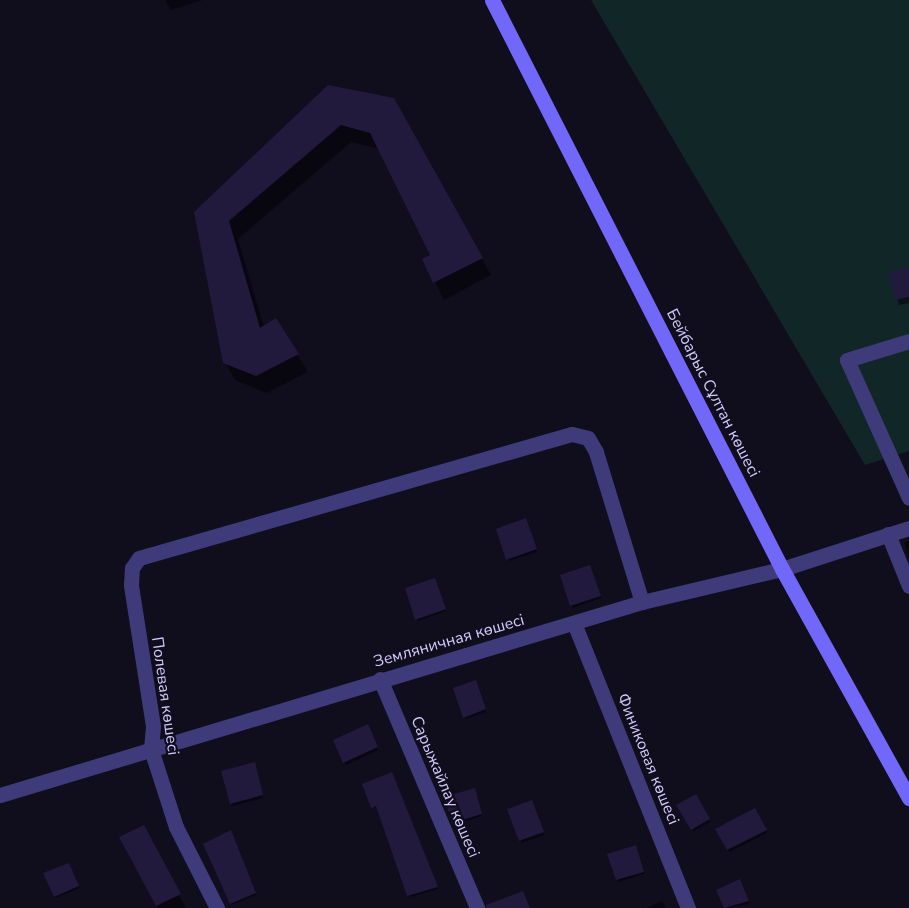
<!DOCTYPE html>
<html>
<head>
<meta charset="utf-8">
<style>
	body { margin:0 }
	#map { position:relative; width:909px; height:908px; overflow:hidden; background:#100d1d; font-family:"Nunito Sans",sans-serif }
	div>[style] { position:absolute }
	.green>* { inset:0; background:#102627 }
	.shadow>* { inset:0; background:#0007 }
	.building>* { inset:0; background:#221a3d }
	.street>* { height:15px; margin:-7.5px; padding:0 7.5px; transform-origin:7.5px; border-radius:7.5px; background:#3f3a7a }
	.secondary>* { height:15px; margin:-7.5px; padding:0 7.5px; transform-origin:7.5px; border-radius:7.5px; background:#7167f8 }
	span { translate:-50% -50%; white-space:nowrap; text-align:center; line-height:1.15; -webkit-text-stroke:4.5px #100d1d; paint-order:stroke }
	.street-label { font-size:16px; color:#d3cbfd }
</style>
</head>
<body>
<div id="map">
	<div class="green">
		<div style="clip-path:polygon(591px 0,909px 0,909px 451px,865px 465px)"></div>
	</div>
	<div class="shadow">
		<div style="clip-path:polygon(165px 0,203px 0,171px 10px)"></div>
		<div style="clip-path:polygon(328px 87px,393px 99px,491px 275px,444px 300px,424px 259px,432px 255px,380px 149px,351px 142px,238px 239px,264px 327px,275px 320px,308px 372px,267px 393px,235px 380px,225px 362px,195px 212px)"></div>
		<div style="clip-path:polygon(909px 268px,909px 303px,899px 305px,890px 273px)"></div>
		<div style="clip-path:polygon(527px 522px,537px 552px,509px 561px,508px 559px)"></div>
		<div style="clip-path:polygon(909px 541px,909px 556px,904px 543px)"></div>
		<div style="clip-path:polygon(591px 569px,601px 598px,573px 608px,562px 576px)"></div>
		<div style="clip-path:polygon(436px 582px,446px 611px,418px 621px,416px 619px)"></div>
		<div style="clip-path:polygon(477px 684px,486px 712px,466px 719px,464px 717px)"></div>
		<div style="clip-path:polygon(367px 726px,378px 750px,346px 765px,335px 741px)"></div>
		<div style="clip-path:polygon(255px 766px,263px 798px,232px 806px,231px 804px)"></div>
		<div style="clip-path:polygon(393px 776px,438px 889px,410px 897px,378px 807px,372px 807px)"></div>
		<div style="clip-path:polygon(475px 792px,482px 816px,454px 825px,453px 822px)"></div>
		<div style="clip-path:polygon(695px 796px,710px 822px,693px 831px,678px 805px)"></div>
		<div style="clip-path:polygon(532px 804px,544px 835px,522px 843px,520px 840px)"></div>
		<div style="clip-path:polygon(755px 810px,767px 833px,729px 852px,717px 829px)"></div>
		<div style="clip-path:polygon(144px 827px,186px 908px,158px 908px,139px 867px,134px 866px,121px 838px)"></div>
		<div style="clip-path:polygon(231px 832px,256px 895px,232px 905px,205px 844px)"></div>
		<div style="clip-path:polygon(637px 849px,644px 874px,618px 882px,617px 879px)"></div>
		<div style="clip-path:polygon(68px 864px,79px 888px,56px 898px,45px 874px)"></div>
		<div style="clip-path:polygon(739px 881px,749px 904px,726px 908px,718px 890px)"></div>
		<div style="clip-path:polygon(662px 901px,666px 908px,646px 908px)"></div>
	</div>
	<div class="building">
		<div style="clip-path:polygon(328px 85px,394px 98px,483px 258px,433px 283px,422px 259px,430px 255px,370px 133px,341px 125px,229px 221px,260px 328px,276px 318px,299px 354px,256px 376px,223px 363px,194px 212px)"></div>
		<div style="clip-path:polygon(909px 267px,909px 297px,895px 300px,888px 272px)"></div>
		<div style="clip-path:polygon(526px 518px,537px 549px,506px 560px,496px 529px)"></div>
		<div style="clip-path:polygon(590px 565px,601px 596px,570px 606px,560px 575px)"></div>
		<div style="clip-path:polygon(435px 578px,446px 609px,415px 620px,405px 588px)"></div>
		<div style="clip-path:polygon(476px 680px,486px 709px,463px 718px,453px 688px)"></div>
		<div style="clip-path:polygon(368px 724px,378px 747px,343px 763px,333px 740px)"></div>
		<div style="clip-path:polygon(255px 762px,263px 795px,230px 804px,221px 771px)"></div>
		<div style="clip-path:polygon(392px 772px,438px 887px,407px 896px,376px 806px,371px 808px,362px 784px)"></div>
		<div style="clip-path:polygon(475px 788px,482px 814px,452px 823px,444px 797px)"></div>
		<div style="clip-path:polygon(696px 794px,710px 819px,691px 830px,676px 805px)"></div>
		<div style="clip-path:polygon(532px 800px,544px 832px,519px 841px,507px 809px)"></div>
		<div style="clip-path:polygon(755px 808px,767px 830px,727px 850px,715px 829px)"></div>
		<div style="clip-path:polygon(144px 825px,181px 894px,156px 906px,119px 837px)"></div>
		<div style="clip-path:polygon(231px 830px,256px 893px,230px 904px,203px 844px)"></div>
		<div style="clip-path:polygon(636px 845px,644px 872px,616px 880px,607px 854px)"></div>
		<div style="clip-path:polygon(69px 863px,79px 886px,54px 897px,43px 873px)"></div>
		<div style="clip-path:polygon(740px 879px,749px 901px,724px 908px,716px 890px)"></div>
		<div style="clip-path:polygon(523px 891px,530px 908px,487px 908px,486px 905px)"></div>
	</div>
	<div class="street">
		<div style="left:909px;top:341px;width:65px;rotate:163deg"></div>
		<div style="left:847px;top:360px;width:151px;rotate:65.8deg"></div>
		<div style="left:888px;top:534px;width:56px;rotate:68deg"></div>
		<div style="left:574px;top:623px;width:307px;rotate:68.2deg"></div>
		<div style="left:380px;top:679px;width:249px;rotate:67deg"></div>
		<div style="left:0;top:795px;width:670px;rotate:-16.73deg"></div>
		<div style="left:642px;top:602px;width:144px;rotate:-13.3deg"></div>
		<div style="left:782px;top:569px;width:133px;rotate:-17.9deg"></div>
		<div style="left:217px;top:908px;width:91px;rotate:-116.8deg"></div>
		<div style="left:176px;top:827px;width:82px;rotate:-107.8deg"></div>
		<div style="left:151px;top:749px;width:23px;rotate:-85deg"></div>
		<div style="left:153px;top:726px;width:143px;rotate:-98.9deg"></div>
		<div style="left:131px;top:585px;width:17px;rotate:-87deg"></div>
		<div style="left:132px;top:568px;width:12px;rotate:-55deg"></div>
		<div style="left:139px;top:558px;width:450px;rotate:-16deg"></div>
		<div style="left:572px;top:434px;width:16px;rotate:14deg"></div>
		<div style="left:588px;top:438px;width:16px;rotate:60deg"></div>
		<div style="left:596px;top:452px;width:157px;rotate:73deg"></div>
	</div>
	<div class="secondary">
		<div style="left:492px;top:0;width:639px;rotate:62.99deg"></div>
		<div style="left:782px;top:569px;width:262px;rotate:61deg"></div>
	</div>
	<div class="street-label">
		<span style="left:713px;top:393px;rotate:63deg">Бейбарыс Сұлтан көшесі</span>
		<span style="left:449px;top:641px;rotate:-16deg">Земляничная көшесі</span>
		<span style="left:165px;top:696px;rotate:82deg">Полевая көшесі</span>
		<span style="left:648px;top:759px;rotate:68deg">Финиковая көшесі</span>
		<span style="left:445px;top:787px;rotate:67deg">Сарыжайлау көшесі</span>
	</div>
</div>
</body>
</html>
